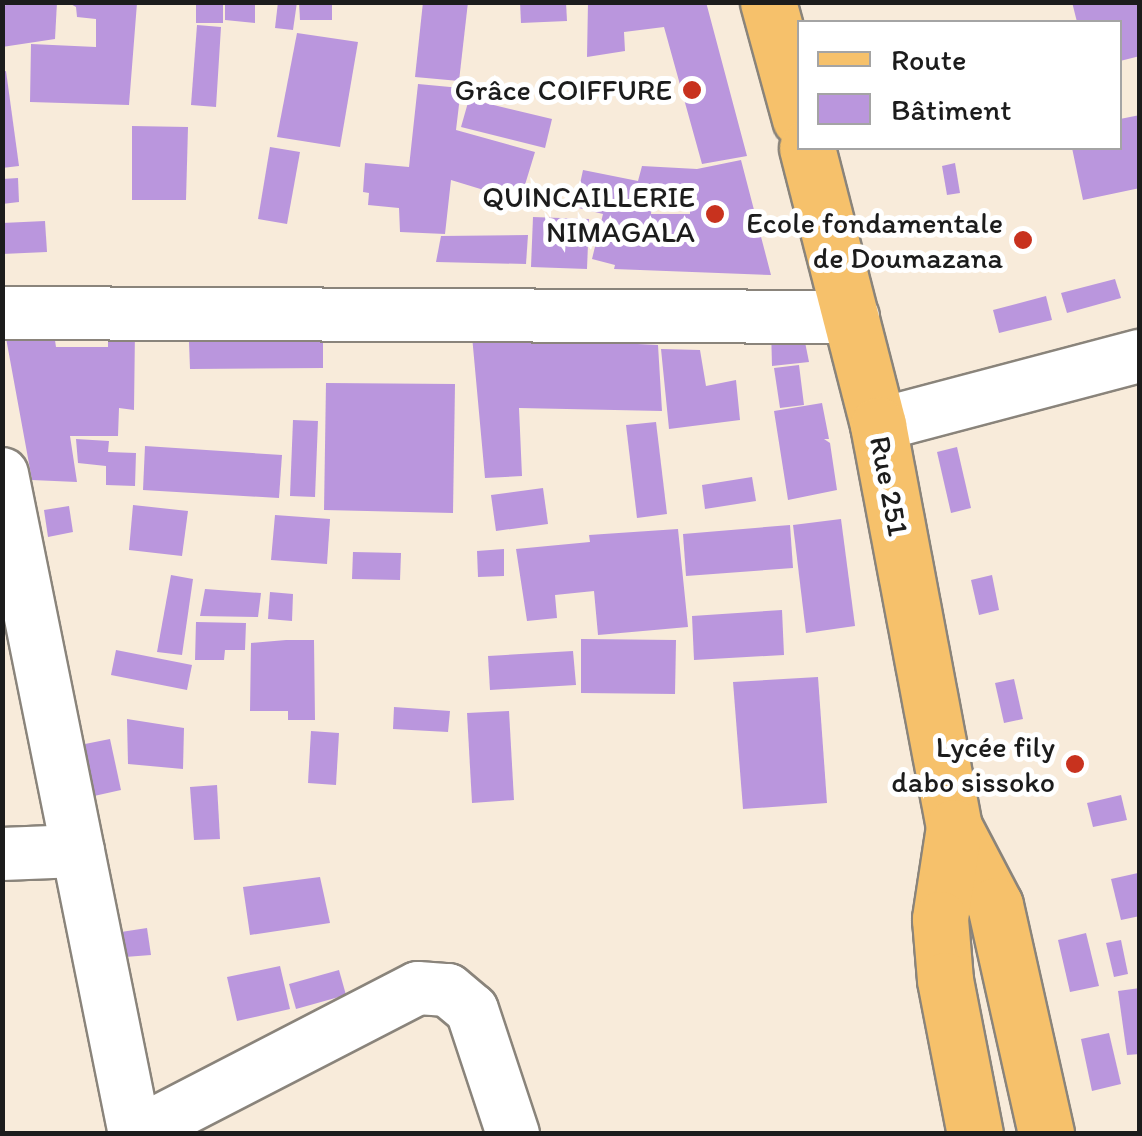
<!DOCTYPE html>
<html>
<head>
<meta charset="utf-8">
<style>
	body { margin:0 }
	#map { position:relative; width:1142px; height:1136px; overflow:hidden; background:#f8ebda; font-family:Itim,sans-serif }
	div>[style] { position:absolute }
	.building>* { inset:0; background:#ba96dd }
	.roads { filter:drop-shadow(2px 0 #8a847b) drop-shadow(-2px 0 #8a847b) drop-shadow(0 2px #8a847b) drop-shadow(0 -2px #8a847b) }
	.minor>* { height:52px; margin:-26px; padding:0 26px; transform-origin:26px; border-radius:26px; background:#fff }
	.major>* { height:55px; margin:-27.5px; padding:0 27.5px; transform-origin:27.5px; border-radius:27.5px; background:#f6c16b }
	.dots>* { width:28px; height:28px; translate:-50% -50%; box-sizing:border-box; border:5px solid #fff; border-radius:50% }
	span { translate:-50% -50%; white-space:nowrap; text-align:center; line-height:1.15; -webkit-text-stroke:10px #fff; paint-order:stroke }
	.poi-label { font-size:30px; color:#1c1c1c }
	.right { translate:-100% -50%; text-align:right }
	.street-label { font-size:30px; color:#1c1c1c }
	.frame { position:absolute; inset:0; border:5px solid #1c1c1c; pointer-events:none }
	.legend { position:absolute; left:797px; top:20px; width:325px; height:130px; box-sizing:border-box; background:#fff; border:2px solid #a4a4a4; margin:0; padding:12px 18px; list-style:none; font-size:30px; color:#1c1c1c }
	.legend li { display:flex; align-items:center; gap:20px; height:50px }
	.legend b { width:50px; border:2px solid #a4a4a4 }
</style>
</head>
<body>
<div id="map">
	<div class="building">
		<div style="clip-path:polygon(12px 2px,57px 2px,55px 39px,2px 47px,2px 7px)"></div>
		<div style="clip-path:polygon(196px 2px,223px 2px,223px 23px,196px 23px)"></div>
		<div style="clip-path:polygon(225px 2px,255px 2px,255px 23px,225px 20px)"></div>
		<div style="clip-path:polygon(278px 2px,297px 2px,293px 30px,275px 28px)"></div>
		<div style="clip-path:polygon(299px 2px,332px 2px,332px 20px,300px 20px)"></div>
		<div style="clip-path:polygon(423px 2px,468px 2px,459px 81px,415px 77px)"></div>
		<div style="clip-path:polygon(520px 2px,566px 2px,567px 21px,521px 23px)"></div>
		<div style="clip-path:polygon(588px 2px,706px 2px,747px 156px,702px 164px,664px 27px,624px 32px,625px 51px,587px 57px)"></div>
		<div style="clip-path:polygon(1072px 2px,1140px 2px,1140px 56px,1120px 61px,1120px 22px,1077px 22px)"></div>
		<div style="clip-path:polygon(69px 3px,137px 3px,129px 105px,30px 102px,31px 44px,96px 47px,96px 19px,77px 17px,76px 7px)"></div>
		<div style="clip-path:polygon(197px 25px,221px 27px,216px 107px,191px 105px)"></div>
		<div style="clip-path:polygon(297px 33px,358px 42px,340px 147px,277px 137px)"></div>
		<div style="clip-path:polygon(6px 71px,19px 166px,2px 168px,2px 72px)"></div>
		<div style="clip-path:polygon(418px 84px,461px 88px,456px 130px,535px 152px,520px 201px,451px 180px,445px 234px,400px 232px,399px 208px,368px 205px,369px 193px,363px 192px,365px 163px,409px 167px)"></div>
		<div style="clip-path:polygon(469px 99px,552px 119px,545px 148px,461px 127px)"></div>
		<div style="clip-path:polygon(1140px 115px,1140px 188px,1083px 200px,1072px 148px,1120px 148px,1120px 119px)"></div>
		<div style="clip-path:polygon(132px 126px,188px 127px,186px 200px,132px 200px)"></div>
		<div style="clip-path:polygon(270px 147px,300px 152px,287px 224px,258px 219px)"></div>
		<div style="clip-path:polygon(evenodd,741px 160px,771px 275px,614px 269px,615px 265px,592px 259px,603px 214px,575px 207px,583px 170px,638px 181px,642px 166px,697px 169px,741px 160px,652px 203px,690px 204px,690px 214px,651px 214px,652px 203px)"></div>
		<div style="clip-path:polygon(955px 163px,960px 193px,947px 195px,942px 166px)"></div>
		<div style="clip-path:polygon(18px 178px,19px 202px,2px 204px,2px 179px)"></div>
		<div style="clip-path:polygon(533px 217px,589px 219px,587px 269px,531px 267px)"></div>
		<div style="clip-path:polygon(45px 221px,47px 252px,2px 254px,2px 223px)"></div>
		<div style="clip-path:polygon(528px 235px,526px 264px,436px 262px,441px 236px)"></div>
		<div style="clip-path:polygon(1115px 279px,1121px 298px,1067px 313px,1061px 293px)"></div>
		<div style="clip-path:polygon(1046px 296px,1052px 320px,999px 333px,993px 310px)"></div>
		<div style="clip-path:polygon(4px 327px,53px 327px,56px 347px,108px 347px,108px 329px,135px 330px,134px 410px,119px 408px,118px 436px,70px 436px,77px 482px,32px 480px)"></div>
		<div style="clip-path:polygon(771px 328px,805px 342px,809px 362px,772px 366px)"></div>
		<div style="clip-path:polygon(472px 336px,658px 345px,662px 411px,519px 408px,522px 476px,485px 478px)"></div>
		<div style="clip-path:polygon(323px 340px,323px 368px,190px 369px,189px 342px)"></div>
		<div style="clip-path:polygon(661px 349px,700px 350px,706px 386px,736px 380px,740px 420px,669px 429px)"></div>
		<div style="clip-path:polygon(799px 365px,804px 405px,780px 408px,774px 368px)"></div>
		<div style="clip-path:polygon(326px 383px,455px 384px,453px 513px,324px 510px)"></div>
		<div style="clip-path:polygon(822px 403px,829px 439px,824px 439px,830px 443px,837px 490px,788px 500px,774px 411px)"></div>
		<div style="clip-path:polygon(293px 420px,318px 421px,315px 497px,290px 496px)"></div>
		<div style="clip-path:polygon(656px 422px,667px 514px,637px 518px,626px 425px)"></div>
		<div style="clip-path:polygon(76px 439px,109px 441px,108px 452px,136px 453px,135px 486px,106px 485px,106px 466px,78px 463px)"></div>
		<div style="clip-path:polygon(145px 446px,282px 455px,279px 498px,143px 490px)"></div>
		<div style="clip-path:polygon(957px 447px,971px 508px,951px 513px,937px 452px)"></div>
		<div style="clip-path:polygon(752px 477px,756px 501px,705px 509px,702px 485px)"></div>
		<div style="clip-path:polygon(543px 488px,548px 524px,496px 531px,491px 495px)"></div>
		<div style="clip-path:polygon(133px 505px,188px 511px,182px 556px,129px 550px)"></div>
		<div style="clip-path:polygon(69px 506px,73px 532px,48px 537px,44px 510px)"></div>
		<div style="clip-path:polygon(275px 515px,330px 519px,327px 564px,271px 560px)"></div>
		<div style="clip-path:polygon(841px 519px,855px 626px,806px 633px,793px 525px)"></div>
		<div style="clip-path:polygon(790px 525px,793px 568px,686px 576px,683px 534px)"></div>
		<div style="clip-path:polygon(678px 529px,688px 627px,598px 635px,594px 591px,555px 595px,557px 618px,527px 621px,516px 549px,590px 542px,589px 535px)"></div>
		<div style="clip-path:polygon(504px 549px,504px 576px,478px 577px,477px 551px)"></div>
		<div style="clip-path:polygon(353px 552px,401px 553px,400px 580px,352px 579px)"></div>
		<div style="clip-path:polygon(171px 575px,193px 579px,182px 655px,157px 652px)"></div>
		<div style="clip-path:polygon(992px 575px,999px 610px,979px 615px,971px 580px)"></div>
		<div style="clip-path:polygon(205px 589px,261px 593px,258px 617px,200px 616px)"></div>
		<div style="clip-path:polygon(270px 592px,293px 594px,292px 621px,268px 619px)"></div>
		<div style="clip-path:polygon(782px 610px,784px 655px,694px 660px,692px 616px)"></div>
		<div style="clip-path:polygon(196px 622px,246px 623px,245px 650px,225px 650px,224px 660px,195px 660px)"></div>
		<div style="clip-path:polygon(581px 639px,676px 640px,675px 694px,581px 693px)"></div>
		<div style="clip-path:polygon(286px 640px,314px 640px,315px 720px,288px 720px,288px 711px,250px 711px,251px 643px)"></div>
		<div style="clip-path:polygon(116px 650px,192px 665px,187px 690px,111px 675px)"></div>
		<div style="clip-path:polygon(573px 651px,576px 685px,490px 690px,488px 656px)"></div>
		<div style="clip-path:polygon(818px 677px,827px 803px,743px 809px,733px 682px)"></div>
		<div style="clip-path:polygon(1014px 679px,1023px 719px,1004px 723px,995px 683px)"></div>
		<div style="clip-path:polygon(394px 707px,450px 711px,448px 732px,393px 729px)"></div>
		<div style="clip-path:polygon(509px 711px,514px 800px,472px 803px,467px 713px)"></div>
		<div style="clip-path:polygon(127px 719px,184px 728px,183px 769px,128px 764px)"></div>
		<div style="clip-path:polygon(311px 731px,339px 733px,336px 785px,308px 783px)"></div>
		<div style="clip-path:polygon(110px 739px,121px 790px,94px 796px,85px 744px)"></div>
		<div style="clip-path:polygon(217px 785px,220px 839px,194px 840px,190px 787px)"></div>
		<div style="clip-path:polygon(1121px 795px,1127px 820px,1093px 827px,1087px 803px)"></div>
		<div style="clip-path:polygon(1138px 873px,1140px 916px,1121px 920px,1111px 879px)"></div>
		<div style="clip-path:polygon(320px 877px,330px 923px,250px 935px,243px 887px)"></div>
		<div style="clip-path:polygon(147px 928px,151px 955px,125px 957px,121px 932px)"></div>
		<div style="clip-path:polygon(1086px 933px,1099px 986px,1070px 992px,1058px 940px)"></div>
		<div style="clip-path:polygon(1121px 940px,1128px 974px,1114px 977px,1106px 943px)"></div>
		<div style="clip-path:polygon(280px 966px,290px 1009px,237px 1021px,227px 977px)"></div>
		<div style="clip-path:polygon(339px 970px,346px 995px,296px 1009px,289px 984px)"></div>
		<div style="clip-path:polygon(1140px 988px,1140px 1054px,1127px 1055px,1118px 991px)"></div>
		<div style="clip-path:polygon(1109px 1033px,1121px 1084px,1092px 1091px,1081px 1039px)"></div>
	</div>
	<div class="roads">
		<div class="minor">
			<div style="left:2px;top:313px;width:851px;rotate:0.27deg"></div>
			<div style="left:878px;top:425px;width:271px;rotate:-14.8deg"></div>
			<div style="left:2px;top:474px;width:673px;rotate:78.61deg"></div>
			<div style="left:135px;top:1134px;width:318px;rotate:-27.3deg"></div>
			<div style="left:418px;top:988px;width:30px;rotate:4deg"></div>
			<div style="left:448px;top:990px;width:31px;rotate:40deg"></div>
			<div style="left:472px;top:1010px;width:131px;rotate:71.7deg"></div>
			<div style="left:2px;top:854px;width:76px;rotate:-2.3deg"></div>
		</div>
		<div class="major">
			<div style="left:768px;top:2px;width:121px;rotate:74.7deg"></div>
			<div style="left:807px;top:148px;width:286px;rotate:75.6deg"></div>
			<div style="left:878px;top:425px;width:409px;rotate:79.3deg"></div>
			<div style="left:954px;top:827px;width:88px;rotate:62.3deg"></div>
			<div style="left:995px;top:905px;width:235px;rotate:77.4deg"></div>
			<div style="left:954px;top:827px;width:93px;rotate:98.7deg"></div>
			<div style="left:940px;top:919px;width:61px;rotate:85.3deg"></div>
			<div style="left:945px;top:980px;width:157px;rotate:79deg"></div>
		</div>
	</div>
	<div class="dots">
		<div style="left:692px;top:90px;background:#c8321e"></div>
		<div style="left:715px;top:214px;background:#c8321e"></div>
		<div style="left:1023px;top:240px;background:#c8321e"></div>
		<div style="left:1075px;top:764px;background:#c8321e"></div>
	</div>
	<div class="poi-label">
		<span class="right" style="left:672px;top:90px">Grâce COIFFURE</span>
		<span class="right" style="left:695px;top:214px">QUINCAILLERIE<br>NIMAGALA</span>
		<span class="right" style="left:1003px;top:240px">Ecole fondamentale<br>de Doumazana</span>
		<span class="right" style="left:1055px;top:764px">Lycée fily<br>dabo sissoko</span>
	</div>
	<div class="street-label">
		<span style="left:889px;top:486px;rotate:79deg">Rue 251</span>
	</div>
	<div class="frame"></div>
	<ul class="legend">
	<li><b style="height:12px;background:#f6c16b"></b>Route</li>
	<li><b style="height:28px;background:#ba96dd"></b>Bâtiment</li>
	</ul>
</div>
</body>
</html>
